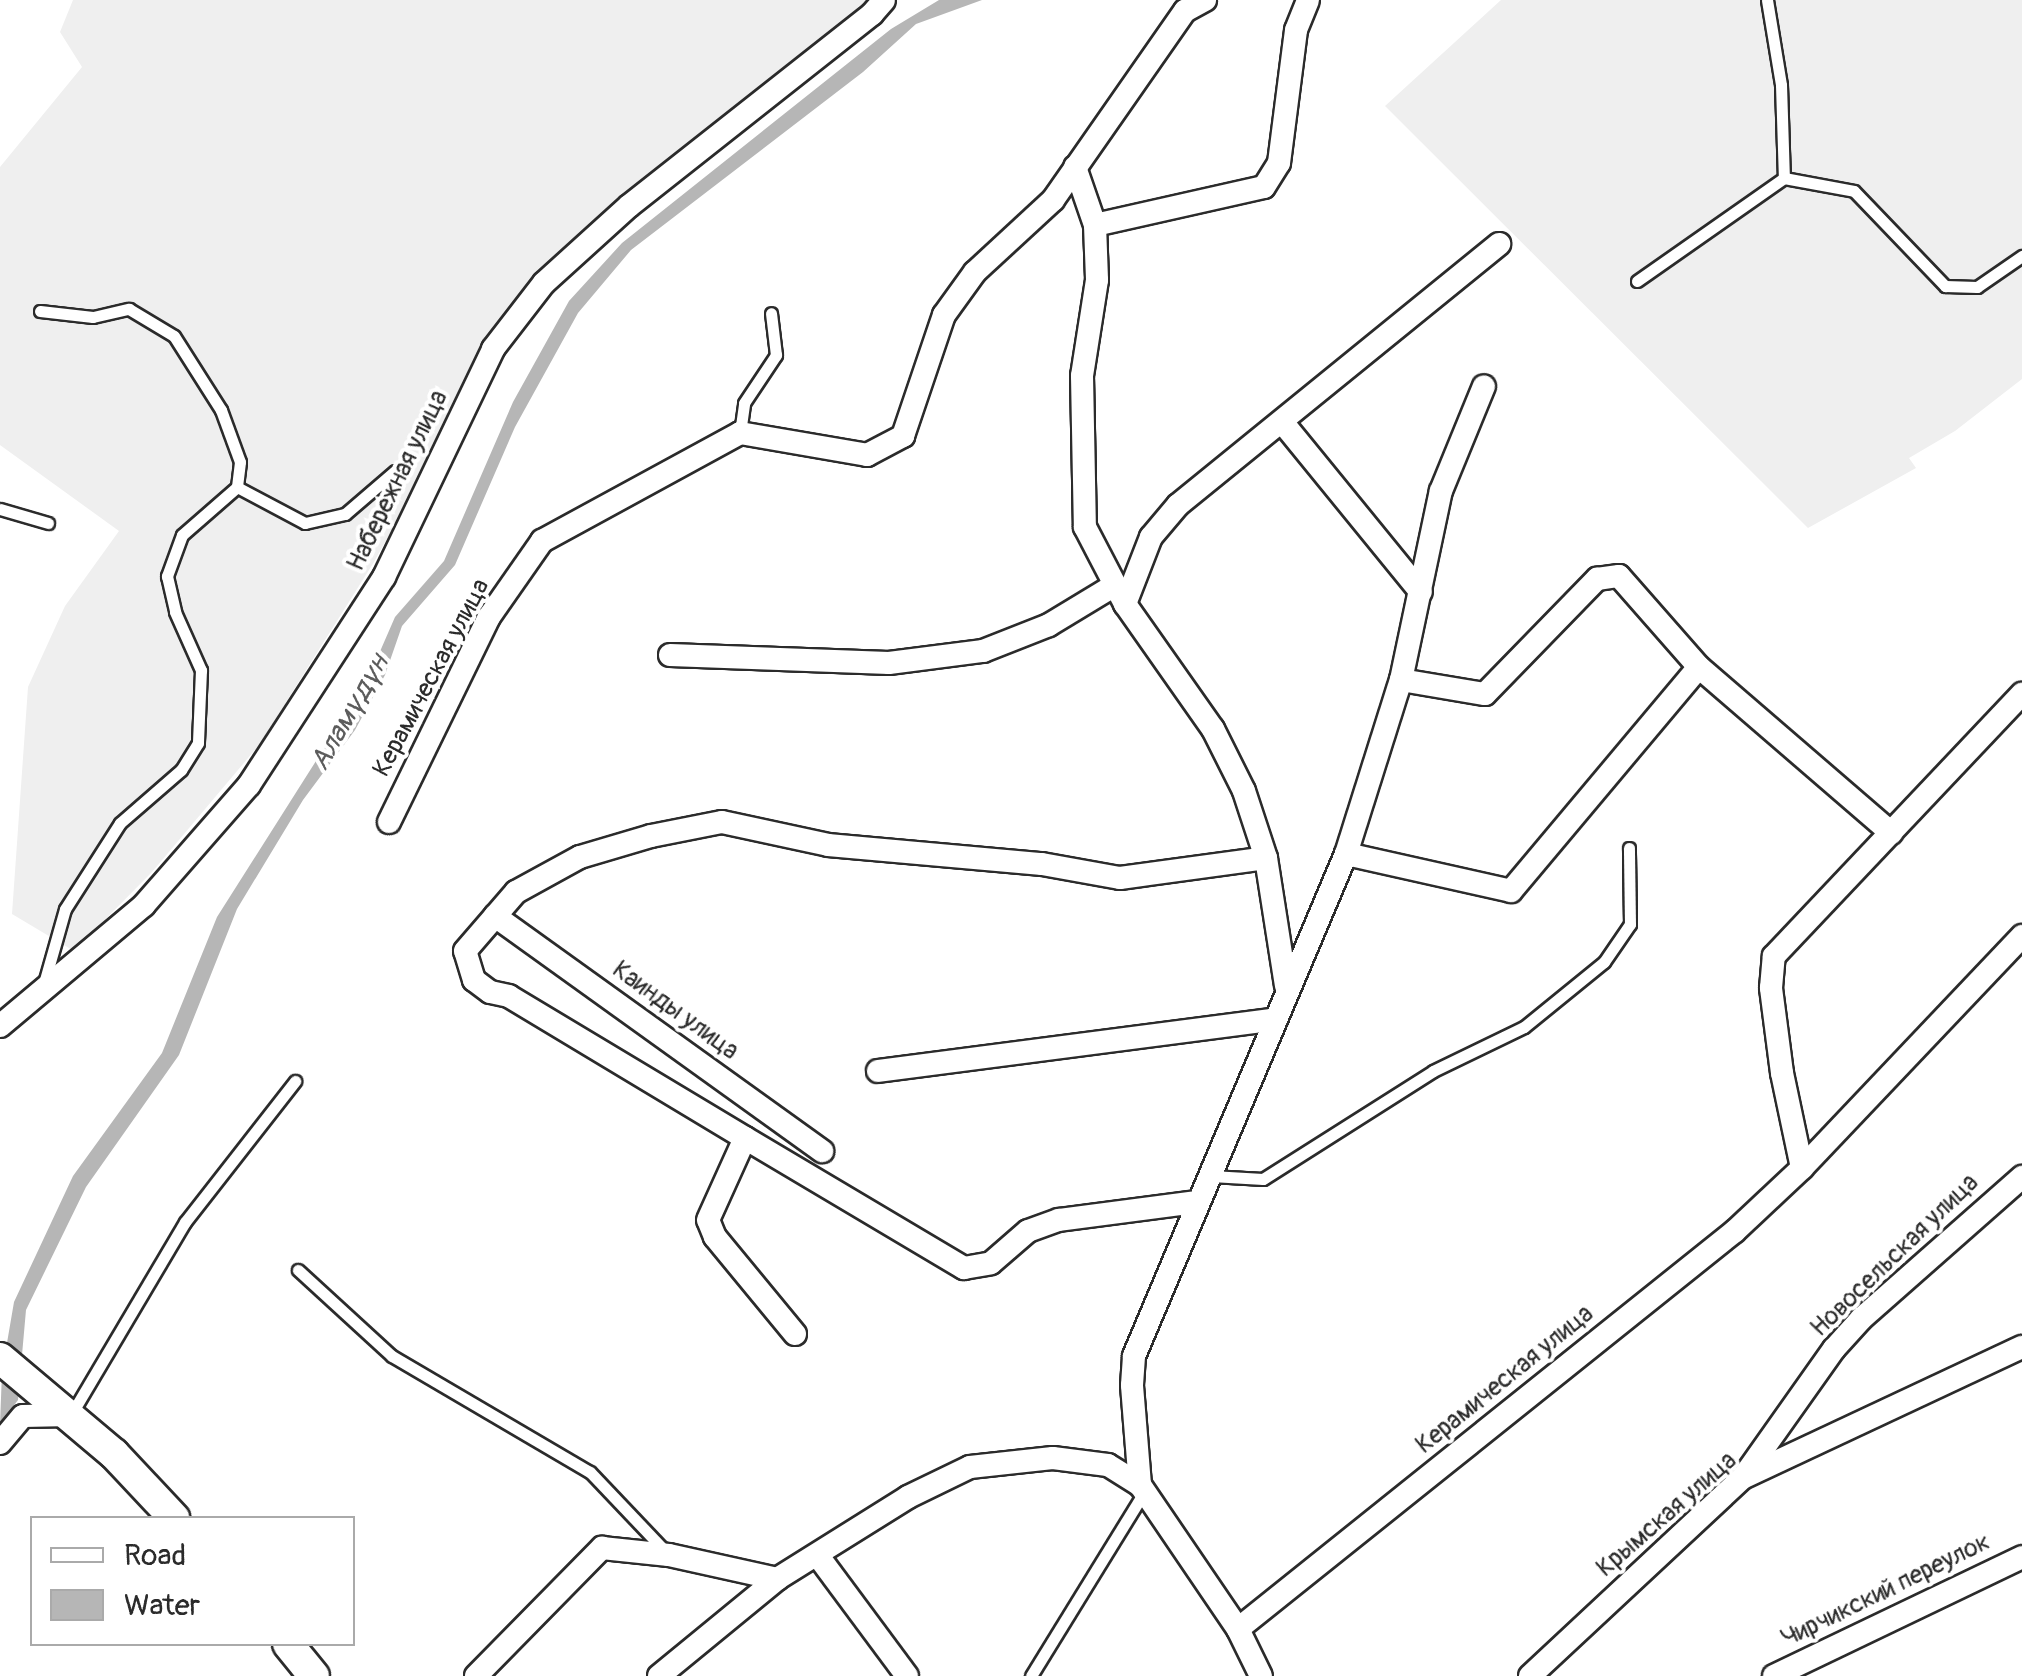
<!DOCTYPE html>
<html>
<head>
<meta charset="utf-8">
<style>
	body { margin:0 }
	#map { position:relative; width:2022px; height:1676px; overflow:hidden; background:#fff; font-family:Pangolin,sans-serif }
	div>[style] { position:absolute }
	.built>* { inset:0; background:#efefef }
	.water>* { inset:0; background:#b6b6b6 }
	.roads { filter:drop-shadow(2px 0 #2b2b2b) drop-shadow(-2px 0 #2b2b2b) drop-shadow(0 2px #2b2b2b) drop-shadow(0 -2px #2b2b2b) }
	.service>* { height:11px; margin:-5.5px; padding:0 5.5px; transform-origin:5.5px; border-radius:5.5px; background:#fff }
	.minor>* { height:22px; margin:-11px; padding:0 11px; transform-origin:11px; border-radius:11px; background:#fff }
	.tertiary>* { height:30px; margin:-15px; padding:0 15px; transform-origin:15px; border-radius:15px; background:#fff }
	span { translate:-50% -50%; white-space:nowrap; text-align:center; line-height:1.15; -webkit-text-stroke:8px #fff; paint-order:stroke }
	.street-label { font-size:25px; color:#2b2b2b }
	.water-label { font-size:28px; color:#5c5c5c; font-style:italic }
	.legend { position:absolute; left:30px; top:1516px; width:325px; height:130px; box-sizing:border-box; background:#fff; border:2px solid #aaa; margin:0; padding:12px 18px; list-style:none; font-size:30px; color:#2b2b2b }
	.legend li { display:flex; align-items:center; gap:20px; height:50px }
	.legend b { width:50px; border:2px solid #aaa }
</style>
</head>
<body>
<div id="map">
	<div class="built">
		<div style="clip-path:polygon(73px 0,872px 0,584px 238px,437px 447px,374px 562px,259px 745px,152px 872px,74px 951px,12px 914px,28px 687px,65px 606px,119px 531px,0 445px,0 167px,82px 67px,60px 32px)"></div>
		<div style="clip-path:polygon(1501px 0,2022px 0,2022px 379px,1955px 431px,1909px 458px,1916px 468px,1808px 528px,1385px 106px)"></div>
	</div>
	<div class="water">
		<div style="clip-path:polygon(939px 0,982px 0,916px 24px,863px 72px,631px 250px,578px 313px,515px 427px,455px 565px,402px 626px,385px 675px,355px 730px,303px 800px,237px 909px,179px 1055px,86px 1187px,26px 1310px,18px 1400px,0 1424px,2px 1372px,14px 1302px,73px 1176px,162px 1053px,217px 917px,368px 679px,395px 617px,444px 561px,513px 402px,569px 301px,622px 243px,891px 29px)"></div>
	</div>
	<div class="roads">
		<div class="service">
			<div style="left:1767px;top:0;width:86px;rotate:80.6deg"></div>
			<div style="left:1781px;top:85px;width:93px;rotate:88.2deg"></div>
			<div style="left:1637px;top:281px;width:179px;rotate:-35deg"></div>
			<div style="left:1784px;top:178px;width:71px;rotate:10.5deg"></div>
			<div style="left:1854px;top:191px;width:132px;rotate:46.2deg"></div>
			<div style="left:1945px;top:286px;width:32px;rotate:2deg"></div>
			<div style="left:1977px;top:287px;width:55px;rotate:-34.6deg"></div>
			<div style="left:40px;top:311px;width:53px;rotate:6.5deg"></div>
			<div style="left:93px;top:317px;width:37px;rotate:-13deg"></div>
			<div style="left:129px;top:309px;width:52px;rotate:31deg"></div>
			<div style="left:174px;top:336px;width:88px;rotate:57.6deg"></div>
			<div style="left:221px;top:410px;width:55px;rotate:69.9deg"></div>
			<div style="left:240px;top:462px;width:25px;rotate:97deg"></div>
			<div style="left:237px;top:487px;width:73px;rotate:138.9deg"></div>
			<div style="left:182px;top:535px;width:44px;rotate:110.1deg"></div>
			<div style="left:167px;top:576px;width:37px;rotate:77deg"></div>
			<div style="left:175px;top:612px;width:64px;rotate:65.9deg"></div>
			<div style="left:201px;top:670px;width:73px;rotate:92.4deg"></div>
			<div style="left:198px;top:743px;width:32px;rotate:122deg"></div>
			<div style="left:181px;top:770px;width:81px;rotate:139deg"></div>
			<div style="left:120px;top:823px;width:102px;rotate:122.6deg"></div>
			<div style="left:65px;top:909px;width:81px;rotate:105.8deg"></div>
			<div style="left:740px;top:433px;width:30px;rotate:-82deg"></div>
			<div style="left:744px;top:403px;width:58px;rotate:-56.3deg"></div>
			<div style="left:776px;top:355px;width:42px;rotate:-96.8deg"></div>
			<div style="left:237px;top:487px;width:77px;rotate:27.9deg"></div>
			<div style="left:305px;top:523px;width:41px;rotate:-12.7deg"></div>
			<div style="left:345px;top:514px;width:66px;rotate:-40.7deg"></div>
			<div style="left:0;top:509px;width:50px;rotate:16.3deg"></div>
			<div style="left:1211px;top:1176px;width:52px;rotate:3.3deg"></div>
			<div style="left:1263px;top:1179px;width:201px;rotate:-32.4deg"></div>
			<div style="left:1433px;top:1071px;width:101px;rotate:-25.8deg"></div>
			<div style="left:1524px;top:1027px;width:103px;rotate:-39.1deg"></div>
			<div style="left:1604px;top:962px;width:46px;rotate:-55.6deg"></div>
			<div style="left:1630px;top:924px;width:76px;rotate:-90.8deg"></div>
			<div style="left:298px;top:1270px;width:127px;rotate:42.5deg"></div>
			<div style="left:392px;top:1356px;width:229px;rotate:30.4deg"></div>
			<div style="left:590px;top:1472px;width:109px;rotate:46.5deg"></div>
			<div style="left:72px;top:1413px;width:222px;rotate:-59.4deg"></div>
			<div style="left:185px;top:1222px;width:179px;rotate:-52deg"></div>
			<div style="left:1031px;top:1676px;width:216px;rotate:-58.4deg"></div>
		</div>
		<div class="minor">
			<div style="left:1075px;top:167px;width:61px;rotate:71deg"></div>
			<div style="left:1095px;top:225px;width:55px;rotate:87.9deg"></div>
			<div style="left:1097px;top:280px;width:97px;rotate:98.9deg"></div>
			<div style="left:1082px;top:376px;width:151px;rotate:88.9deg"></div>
			<div style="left:1085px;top:527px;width:87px;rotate:62.5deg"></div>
			<div style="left:1125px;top:604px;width:153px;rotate:54.9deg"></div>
			<div style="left:1213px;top:729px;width:69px;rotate:63.4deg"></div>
			<div style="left:1244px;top:791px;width:71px;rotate:71.8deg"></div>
			<div style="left:1266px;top:858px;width:129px;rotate:81.1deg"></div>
			<div style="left:1095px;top:225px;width:173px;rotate:-12.7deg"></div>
			<div style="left:1264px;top:187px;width:28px;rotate:-58deg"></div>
			<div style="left:1279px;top:163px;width:134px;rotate:-82.7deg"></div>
			<div style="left:1296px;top:30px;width:32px;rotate:-68deg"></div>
			<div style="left:1283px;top:423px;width:218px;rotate:50.8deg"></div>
			<div style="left:1125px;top:604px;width:72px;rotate:-68.8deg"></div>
			<div style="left:1151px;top:537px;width:42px;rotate:-49.8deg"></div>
			<div style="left:1178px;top:505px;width:414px;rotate:-39.1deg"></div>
			<div style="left:670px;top:655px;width:219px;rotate:2.1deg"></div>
			<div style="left:889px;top:663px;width:95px;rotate:-7.3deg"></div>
			<div style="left:983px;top:651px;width:71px;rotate:-21.5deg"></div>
			<div style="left:1049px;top:625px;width:77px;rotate:-31.2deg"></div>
			<div style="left:1401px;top:680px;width:85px;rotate:9.5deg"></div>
			<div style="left:1485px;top:694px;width:161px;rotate:-45.8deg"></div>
			<div style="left:1597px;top:579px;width:22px;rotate:-8deg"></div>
			<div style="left:1619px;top:576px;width:121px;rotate:48.7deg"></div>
			<div style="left:1699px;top:667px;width:254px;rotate:40.8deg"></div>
			<div style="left:389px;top:822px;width:228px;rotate:-64deg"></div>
			<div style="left:489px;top:617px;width:93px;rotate:-55.1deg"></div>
			<div style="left:542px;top:541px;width:226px;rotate:-28.6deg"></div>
			<div style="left:740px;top:433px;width:129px;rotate:9.8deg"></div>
			<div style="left:867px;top:455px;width:41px;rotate:-27.8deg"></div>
			<div style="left:903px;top:436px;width:128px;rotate:-71.3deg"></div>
			<div style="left:944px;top:315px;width:53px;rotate:-54.2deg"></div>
			<div style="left:975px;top:272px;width:106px;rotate:-42.7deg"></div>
			<div style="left:1053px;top:200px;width:231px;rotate:-55.1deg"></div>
			<div style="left:1185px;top:11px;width:23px;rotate:-29deg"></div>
			<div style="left:1346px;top:854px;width:169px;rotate:12.6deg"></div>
			<div style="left:1511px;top:891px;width:292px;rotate:-50deg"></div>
			<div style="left:495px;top:916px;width:403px;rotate:35.7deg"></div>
			<div style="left:0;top:1026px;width:188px;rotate:-40deg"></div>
			<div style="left:144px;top:905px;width:159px;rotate:-48.8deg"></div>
			<div style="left:249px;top:785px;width:248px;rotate:-57deg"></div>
			<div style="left:384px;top:577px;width:253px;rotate:-64.4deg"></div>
			<div style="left:493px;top:349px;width:83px;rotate:-52.3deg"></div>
			<div style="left:544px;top:283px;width:115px;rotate:-42.2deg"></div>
			<div style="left:629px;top:206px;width:310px;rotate:-38.3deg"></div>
			<div style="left:872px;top:14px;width:18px;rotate:-49deg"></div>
			<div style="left:878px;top:1071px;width:401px;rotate:-7.4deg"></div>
			<div style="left:745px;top:1138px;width:255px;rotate:30.7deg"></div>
			<div style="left:964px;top:1268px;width:27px;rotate:-10deg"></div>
			<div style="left:991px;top:1263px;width:49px;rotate:-40.9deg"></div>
			<div style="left:1028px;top:1231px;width:33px;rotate:-20deg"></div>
			<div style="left:1059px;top:1220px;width:138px;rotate:-7.5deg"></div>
			<div style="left:1802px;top:1168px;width:97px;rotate:-101.9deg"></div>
			<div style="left:1782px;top:1073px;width:86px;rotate:-97.4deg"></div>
			<div style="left:1771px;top:988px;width:32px;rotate:-85deg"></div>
			<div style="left:1774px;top:956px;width:361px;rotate:-46.6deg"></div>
			<div style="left:795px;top:1334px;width:126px;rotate:-129.5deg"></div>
			<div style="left:715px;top:1237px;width:18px;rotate:-112deg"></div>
			<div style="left:708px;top:1220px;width:90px;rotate:-65.7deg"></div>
			<div style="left:745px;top:1138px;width:275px;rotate:-149deg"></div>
			<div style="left:509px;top:996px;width:19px;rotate:-168deg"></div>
			<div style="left:490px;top:992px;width:20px;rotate:-143deg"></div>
			<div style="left:474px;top:980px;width:30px;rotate:-107deg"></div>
			<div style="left:465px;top:951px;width:78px;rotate:-49.2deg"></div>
			<div style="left:516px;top:892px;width:73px;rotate:-28.7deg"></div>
			<div style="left:580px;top:857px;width:74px;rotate:-16.5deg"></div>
			<div style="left:651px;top:836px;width:72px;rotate:-11.2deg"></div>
			<div style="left:722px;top:822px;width:108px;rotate:12.2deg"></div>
			<div style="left:828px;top:845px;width:215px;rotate:5.1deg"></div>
			<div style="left:1042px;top:864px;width:79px;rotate:10.2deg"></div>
			<div style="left:1120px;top:878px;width:147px;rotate:-7.8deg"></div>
			<div style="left:0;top:1443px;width:35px;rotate:-50deg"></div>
			<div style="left:23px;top:1416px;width:48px;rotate:-1.2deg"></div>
			<div style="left:1744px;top:1476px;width:156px;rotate:-54.7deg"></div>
			<div style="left:1834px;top:1349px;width:40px;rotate:-48deg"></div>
			<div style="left:1861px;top:1319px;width:215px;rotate:-41.4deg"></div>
			<div style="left:818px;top:1556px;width:149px;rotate:53.4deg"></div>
			<div style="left:1238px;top:1629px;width:637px;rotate:-38.69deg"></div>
			<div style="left:1735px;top:1231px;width:92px;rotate:-43.2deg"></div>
			<div style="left:1802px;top:1168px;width:320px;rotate:-46.5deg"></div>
			<div style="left:476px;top:1676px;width:180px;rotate:-45.5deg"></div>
			<div style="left:602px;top:1548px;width:67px;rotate:6deg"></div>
			<div style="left:669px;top:1555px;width:111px;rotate:12.5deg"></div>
			<div style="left:777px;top:1579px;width:155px;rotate:-32deg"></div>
			<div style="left:908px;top:1497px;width:69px;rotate:-25.8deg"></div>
			<div style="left:970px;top:1467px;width:83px;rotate:-6.2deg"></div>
			<div style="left:1053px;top:1458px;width:55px;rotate:7.3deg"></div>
			<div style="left:1108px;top:1465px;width:38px;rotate:32deg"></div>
			<div style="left:659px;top:1676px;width:153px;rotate:-39.4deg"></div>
			<div style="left:1261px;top:1676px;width:52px;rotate:-116.1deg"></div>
			<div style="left:1238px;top:1629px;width:174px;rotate:-124.2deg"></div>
			<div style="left:1140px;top:1485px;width:100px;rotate:-94.6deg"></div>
			<div style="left:1132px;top:1385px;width:29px;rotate:-86deg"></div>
			<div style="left:1134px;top:1356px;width:545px;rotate:-67.11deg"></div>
			<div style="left:1346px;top:854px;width:182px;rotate:-72.5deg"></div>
			<div style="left:1401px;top:680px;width:193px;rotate:-78.1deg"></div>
			<div style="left:1441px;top:491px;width:113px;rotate:-67.7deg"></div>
			<div style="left:1530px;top:1676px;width:290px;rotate:-43deg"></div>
			<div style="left:1742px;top:1478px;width:309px;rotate:-25.1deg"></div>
			<div style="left:1774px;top:1676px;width:275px;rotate:-25.6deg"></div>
		</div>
		<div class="tertiary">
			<div style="left:0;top:1358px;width:149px;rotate:40.1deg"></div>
			<div style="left:114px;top:1454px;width:88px;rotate:46.8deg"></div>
			<div style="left:288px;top:1644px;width:41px;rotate:50.9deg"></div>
		</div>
	</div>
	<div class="street-label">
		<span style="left:398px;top:481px;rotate:-64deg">Набережная улица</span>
		<span style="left:432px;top:678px;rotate:-62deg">Керамическая улица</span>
		<span style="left:675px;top:1011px;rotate:36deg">Каинды улица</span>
		<span style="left:1895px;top:1256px;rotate:-44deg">Новосельская улица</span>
		<span style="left:1505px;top:1380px;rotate:-39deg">Керамическая улица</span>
		<span style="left:1667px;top:1515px;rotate:-41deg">Крымская улица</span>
		<span style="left:1886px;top:1591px;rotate:-26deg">Чирчикский переулок</span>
	</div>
	<div class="water-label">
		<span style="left:350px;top:713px;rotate:-60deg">Аламүдүн</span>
	</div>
	<ul class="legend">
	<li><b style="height:12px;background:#fff"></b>Road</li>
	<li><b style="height:28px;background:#b6b6b6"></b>Water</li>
	</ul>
</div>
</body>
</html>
